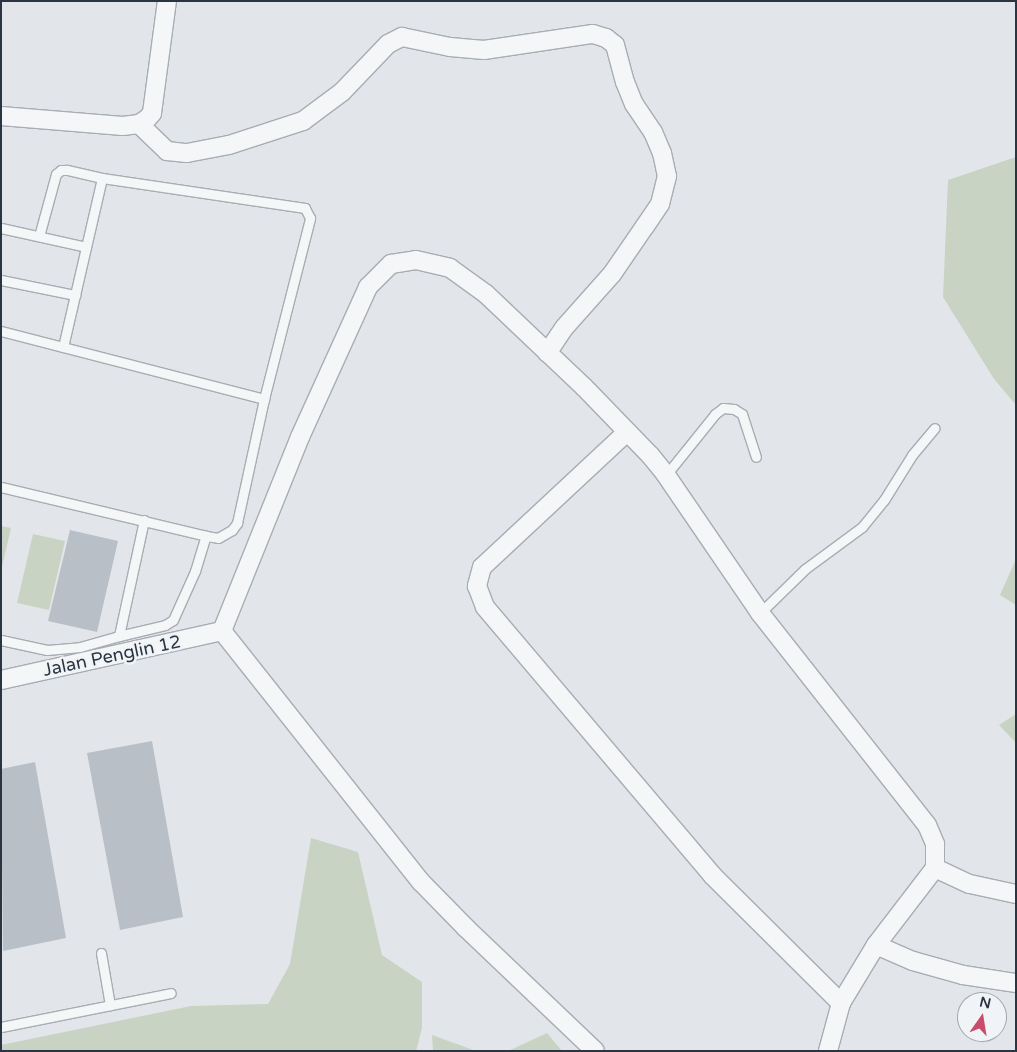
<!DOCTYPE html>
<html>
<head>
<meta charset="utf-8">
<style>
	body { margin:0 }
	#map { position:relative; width:1017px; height:1052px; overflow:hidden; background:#e2e6ea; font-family:"Varela Round",sans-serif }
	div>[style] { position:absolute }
	.green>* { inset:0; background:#c9d3c3 }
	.building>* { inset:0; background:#b9bfc6 }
	.roads { filter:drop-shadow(1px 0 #a7adb4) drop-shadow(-1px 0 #a7adb4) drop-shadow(0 1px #a7adb4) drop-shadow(0 -1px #a7adb4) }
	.lane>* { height:9px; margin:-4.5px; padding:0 4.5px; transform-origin:4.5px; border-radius:4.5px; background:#f4f6f8 }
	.street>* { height:18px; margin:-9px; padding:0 9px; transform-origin:9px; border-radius:9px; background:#f4f6f8 }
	span { translate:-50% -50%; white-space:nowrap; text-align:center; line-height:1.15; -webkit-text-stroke:5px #f1f4f7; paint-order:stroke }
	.street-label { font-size:18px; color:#2a3541 }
	.frame { position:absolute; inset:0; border:2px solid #2a3541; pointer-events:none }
	.north { position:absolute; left:957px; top:992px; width:50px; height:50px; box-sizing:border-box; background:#f1f4f7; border:1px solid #a1a8ae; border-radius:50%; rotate:13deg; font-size:14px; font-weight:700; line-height:20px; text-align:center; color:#2a3541 }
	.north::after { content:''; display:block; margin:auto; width:18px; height:22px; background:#c94c6b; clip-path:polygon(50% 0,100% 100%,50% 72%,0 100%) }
</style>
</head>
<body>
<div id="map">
	<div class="green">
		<div style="clip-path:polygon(1016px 157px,1016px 405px,994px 379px,943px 297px,948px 180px)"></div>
		<div style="clip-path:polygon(1px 526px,11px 528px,1px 571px)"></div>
		<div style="clip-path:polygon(33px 534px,65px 541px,49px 610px,17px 603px)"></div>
		<div style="clip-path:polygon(1016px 559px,1016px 605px,1000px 595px)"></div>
		<div style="clip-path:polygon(1016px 714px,1016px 743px,999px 725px)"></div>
		<div style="clip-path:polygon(311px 838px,358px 852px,382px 955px,422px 982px,422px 1028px,416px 1051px,1px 1051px,1px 1045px,191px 1006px,268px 1004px,290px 964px)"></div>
		<div style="clip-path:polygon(547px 1033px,562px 1051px,508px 1051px)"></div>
		<div style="clip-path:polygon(432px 1035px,476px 1051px,433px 1051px)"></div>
	</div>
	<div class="building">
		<div style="clip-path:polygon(70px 530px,118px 541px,97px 632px,48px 621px)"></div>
		<div style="clip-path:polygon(152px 741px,183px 917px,120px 930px,87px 753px)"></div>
		<div style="clip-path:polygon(35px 762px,66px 938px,3px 951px,1px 769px)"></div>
	</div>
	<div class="roads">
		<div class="lane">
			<div style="left:1px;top:228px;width:87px;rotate:12.6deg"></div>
			<div style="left:1px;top:280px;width:76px;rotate:11.5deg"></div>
			<div style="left:1px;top:331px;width:272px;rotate:14.5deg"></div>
			<div style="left:63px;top:347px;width:173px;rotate:-77deg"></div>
			<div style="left:666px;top:475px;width:78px;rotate:-51.2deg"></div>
			<div style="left:715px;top:414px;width:10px;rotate:-37deg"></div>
			<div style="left:723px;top:408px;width:11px;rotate:5deg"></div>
			<div style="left:734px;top:409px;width:9px;rotate:32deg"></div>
			<div style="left:742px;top:414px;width:45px;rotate:72deg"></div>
			<div style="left:1px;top:487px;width:211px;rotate:13.4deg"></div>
			<div style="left:206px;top:536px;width:12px;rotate:9deg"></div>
			<div style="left:218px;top:538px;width:16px;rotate:-30deg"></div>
			<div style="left:232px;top:530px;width:9px;rotate:-54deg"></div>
			<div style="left:237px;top:523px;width:127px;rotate:-77.7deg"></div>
			<div style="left:264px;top:399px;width:187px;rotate:-75.7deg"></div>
			<div style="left:310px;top:218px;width:11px;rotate:-117deg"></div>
			<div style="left:305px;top:208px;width:205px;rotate:-171.6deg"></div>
			<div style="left:102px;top:178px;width:37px;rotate:-167deg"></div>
			<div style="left:66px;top:170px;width:5px;rotate:180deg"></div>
			<div style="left:61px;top:170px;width:6px;rotate:141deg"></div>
			<div style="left:56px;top:174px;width:64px;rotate:105.3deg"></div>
			<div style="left:144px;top:520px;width:119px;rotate:102.2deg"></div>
			<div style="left:119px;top:636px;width:47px;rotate:-13.4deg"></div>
			<div style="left:165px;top:625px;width:9px;rotate:-32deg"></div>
			<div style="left:173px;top:620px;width:54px;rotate:-65.8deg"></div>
			<div style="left:195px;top:571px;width:37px;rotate:-73deg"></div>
			<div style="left:760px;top:613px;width:63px;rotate:-44.4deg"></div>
			<div style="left:805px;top:569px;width:71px;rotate:-36.4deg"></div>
			<div style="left:862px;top:527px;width:35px;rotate:-51deg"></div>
			<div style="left:884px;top:500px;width:53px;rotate:-58.1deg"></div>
			<div style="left:912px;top:455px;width:35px;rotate:-50deg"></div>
			<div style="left:1px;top:640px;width:47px;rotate:12.3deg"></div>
			<div style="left:47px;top:650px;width:33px;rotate:-5deg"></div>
			<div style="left:80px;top:647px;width:41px;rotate:-15.8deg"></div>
			<div style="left:101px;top:953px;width:53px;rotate:80.2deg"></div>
			<div style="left:1px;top:1027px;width:173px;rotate:-11.3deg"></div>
		</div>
		<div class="street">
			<div style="left:1px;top:116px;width:122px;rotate:4.7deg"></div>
			<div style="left:123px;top:126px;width:16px;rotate:-7deg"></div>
			<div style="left:139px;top:124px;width:9px;rotate:-32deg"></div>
			<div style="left:147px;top:119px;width:8px;rotate:-50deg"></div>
			<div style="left:152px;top:113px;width:113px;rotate:-82.4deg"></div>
			<div style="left:139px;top:124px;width:39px;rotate:44deg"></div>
			<div style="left:167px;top:151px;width:20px;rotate:6deg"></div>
			<div style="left:187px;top:153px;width:43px;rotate:-10.8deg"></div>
			<div style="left:229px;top:145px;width:78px;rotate:-18deg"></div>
			<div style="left:303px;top:121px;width:49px;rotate:-36.6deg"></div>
			<div style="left:342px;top:92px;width:66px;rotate:-46.2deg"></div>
			<div style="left:388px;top:44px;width:16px;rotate:-27deg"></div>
			<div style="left:402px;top:37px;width:49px;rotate:11.8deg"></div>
			<div style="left:450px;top:47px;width:34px;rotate:5deg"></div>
			<div style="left:484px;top:50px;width:110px;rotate:-8.4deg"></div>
			<div style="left:593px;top:34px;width:14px;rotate:17deg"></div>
			<div style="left:606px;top:38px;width:11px;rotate:38deg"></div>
			<div style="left:615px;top:45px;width:38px;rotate:75deg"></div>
			<div style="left:625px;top:82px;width:24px;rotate:68deg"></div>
			<div style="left:634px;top:104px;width:34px;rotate:56deg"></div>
			<div style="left:653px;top:132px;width:23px;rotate:67deg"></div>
			<div style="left:662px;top:153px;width:24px;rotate:78deg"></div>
			<div style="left:667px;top:176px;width:29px;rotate:104deg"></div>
			<div style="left:660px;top:204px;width:27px;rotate:124deg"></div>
			<div style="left:645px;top:226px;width:58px;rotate:124.5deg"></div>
			<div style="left:612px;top:274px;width:72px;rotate:131.6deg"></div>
			<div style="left:564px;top:328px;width:30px;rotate:124deg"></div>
			<div style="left:627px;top:432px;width:198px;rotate:137deg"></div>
			<div style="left:482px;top:567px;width:20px;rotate:105deg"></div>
			<div style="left:477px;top:586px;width:22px;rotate:69deg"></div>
			<div style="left:485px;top:607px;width:351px;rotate:49.7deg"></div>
			<div style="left:712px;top:875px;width:182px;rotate:44.8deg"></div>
			<div style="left:841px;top:1003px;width:50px;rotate:105.2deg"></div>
			<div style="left:222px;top:631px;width:209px;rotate:-68.1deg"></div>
			<div style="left:300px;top:437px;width:165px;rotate:-65.6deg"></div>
			<div style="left:368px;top:287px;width:33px;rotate:-45deg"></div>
			<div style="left:391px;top:264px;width:25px;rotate:-9deg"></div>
			<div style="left:416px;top:260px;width:35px;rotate:13deg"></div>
			<div style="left:450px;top:268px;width:44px;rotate:35.8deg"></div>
			<div style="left:486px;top:294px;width:135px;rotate:43.5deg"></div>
			<div style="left:584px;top:387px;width:95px;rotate:45.9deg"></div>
			<div style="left:650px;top:455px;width:26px;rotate:51deg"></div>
			<div style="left:666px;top:475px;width:167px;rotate:55.7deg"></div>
			<div style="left:760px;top:613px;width:270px;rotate:51.8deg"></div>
			<div style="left:927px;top:825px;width:21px;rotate:67deg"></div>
			<div style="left:935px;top:844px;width:24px;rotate:90deg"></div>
			<div style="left:935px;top:868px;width:97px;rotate:127.5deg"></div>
			<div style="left:876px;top:945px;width:68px;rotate:121.1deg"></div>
			<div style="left:222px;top:631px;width:320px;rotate:51.6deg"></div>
			<div style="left:421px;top:882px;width:64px;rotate:45.6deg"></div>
			<div style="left:466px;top:928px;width:178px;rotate:43.6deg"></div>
			<div style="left:1px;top:680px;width:226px;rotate:-12.5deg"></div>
			<div style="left:935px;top:868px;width:38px;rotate:25deg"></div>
			<div style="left:970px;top:884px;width:47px;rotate:12.3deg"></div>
			<div style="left:876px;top:945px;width:40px;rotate:23.4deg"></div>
			<div style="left:913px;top:961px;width:52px;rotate:15.6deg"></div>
			<div style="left:963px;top:975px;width:54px;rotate:8.6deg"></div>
		</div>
	</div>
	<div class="street-label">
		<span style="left:112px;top:656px;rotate:-12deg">Jalan Penglin 12</span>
	</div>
	<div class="frame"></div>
	<div class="north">N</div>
</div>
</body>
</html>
